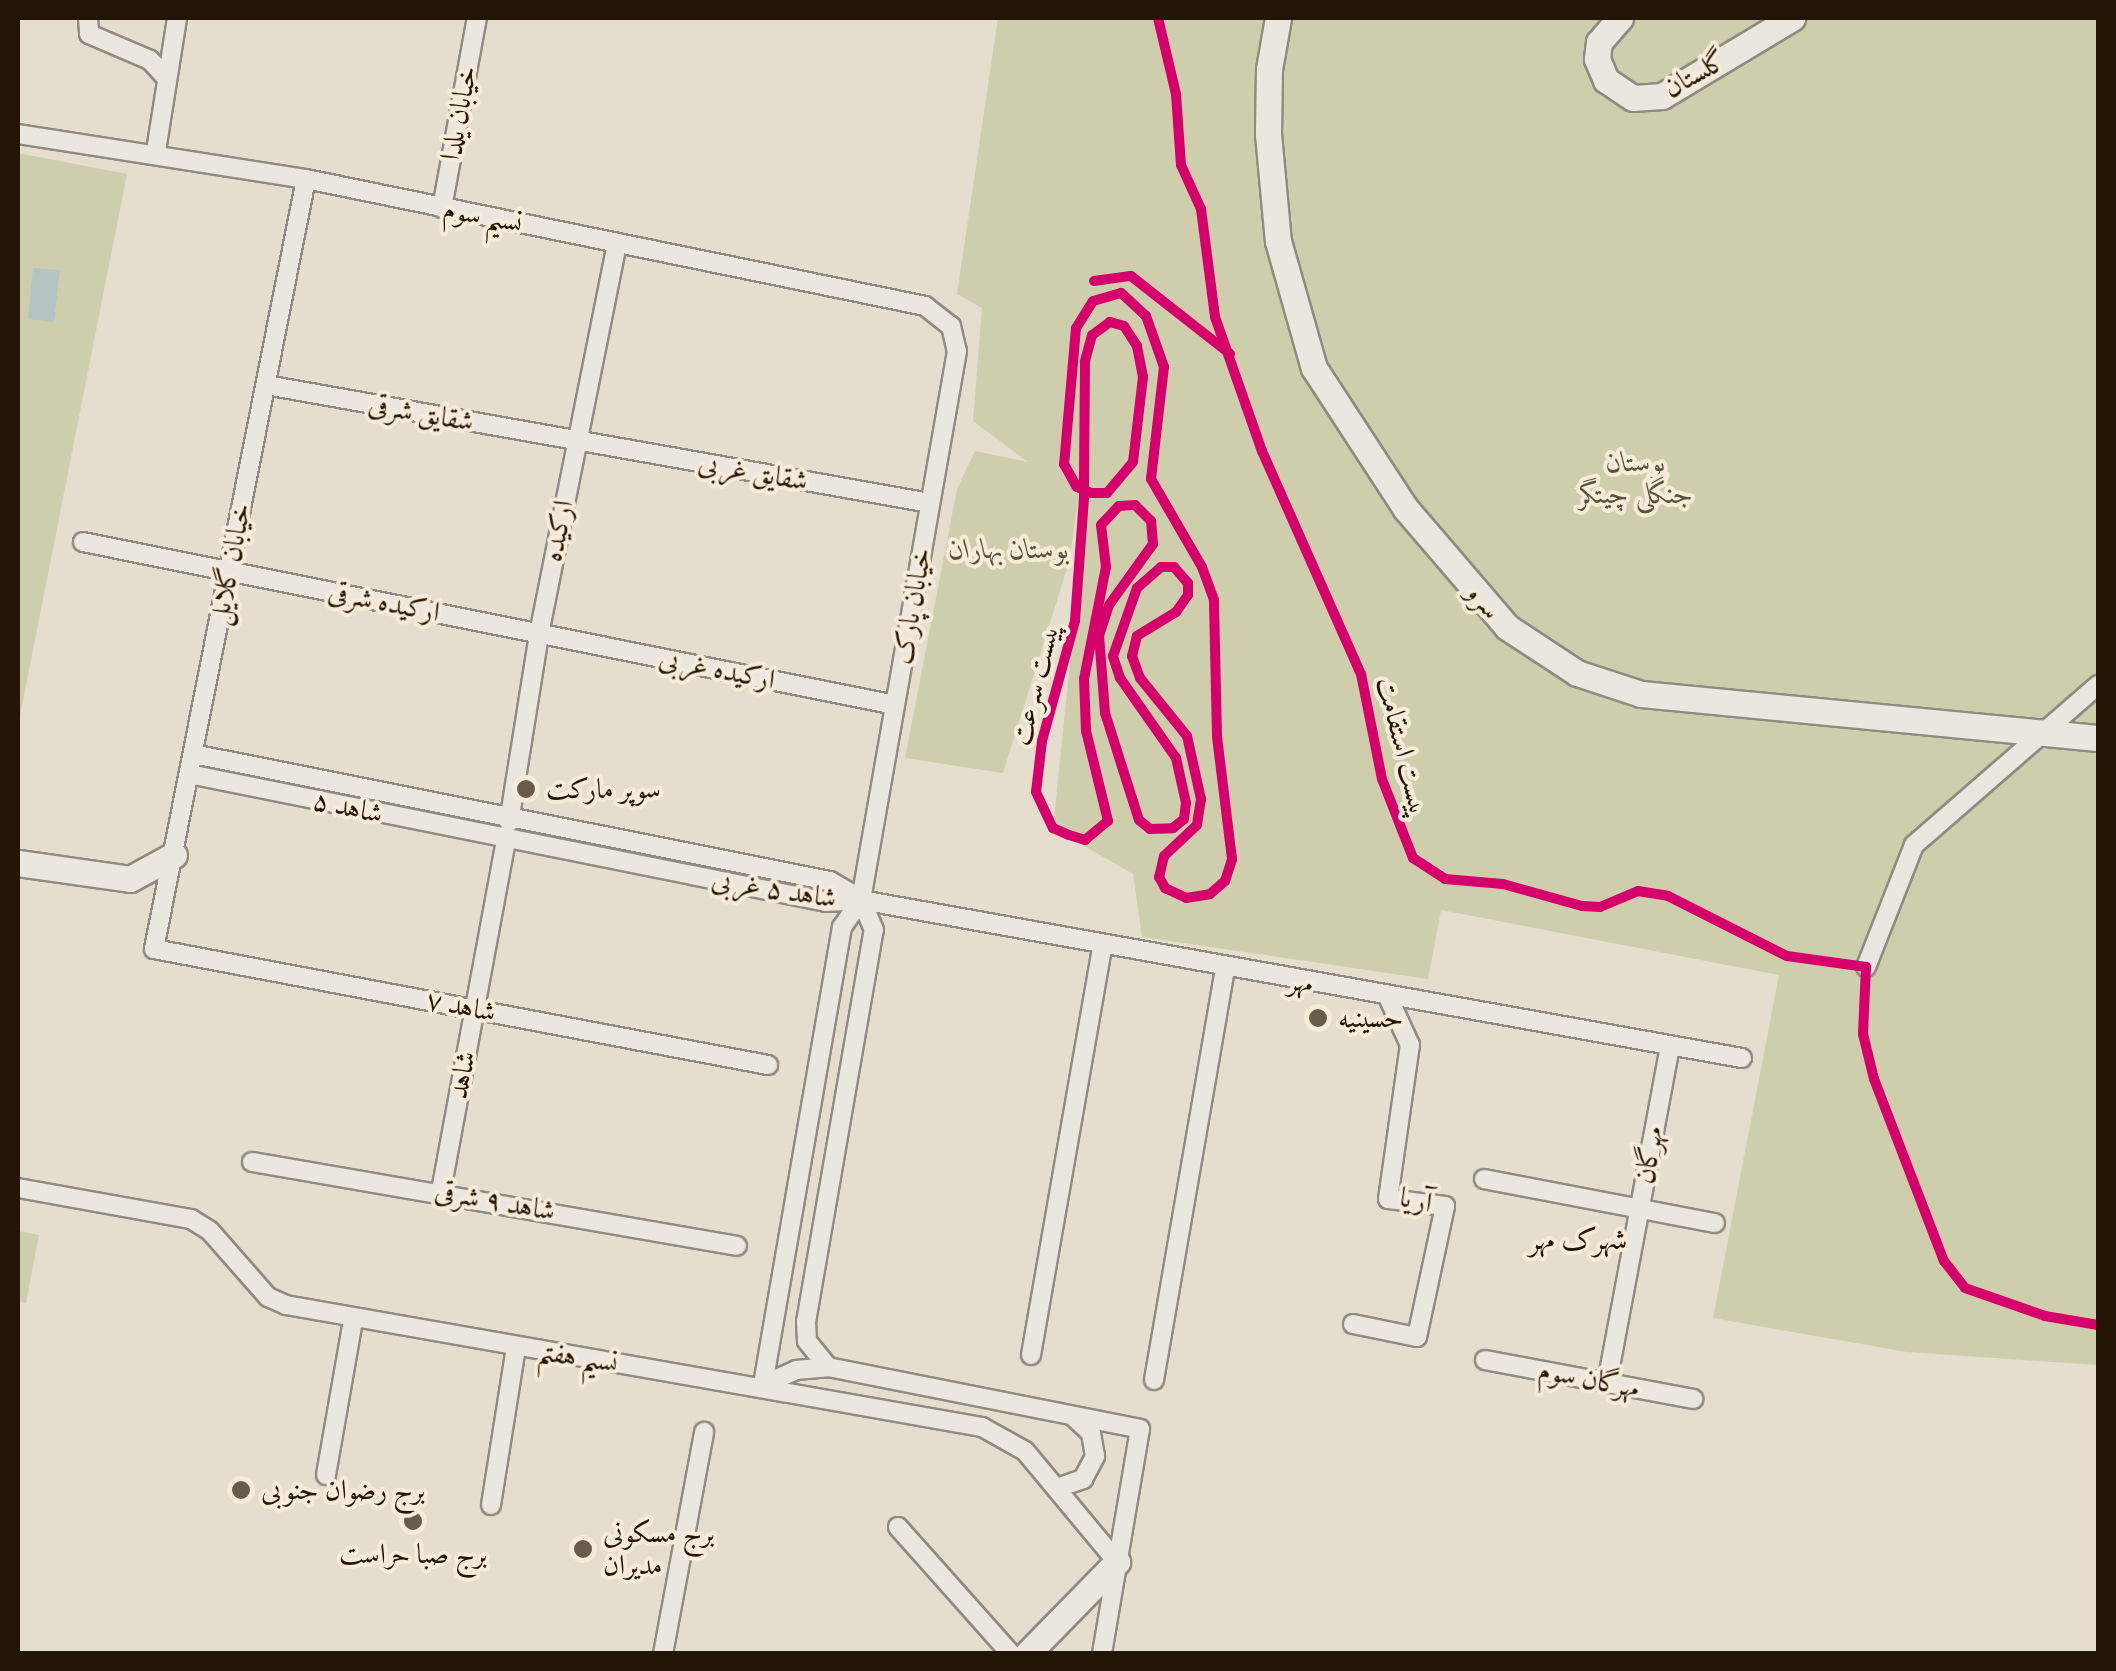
<!DOCTYPE html>
<html>
<head>
<meta charset="utf-8">
<style>
	body { margin:0 }
	#map { position:relative; width:2116px; height:1671px; overflow:hidden; background:#e5ddce; font-family:"IM FELL Great Primer",Amiri,serif }
	div>[style] { position:absolute }
	.green>* { inset:0; background:#cfceac }
	.water>* { inset:0; background:#b4c4c3 }
	.roads { filter:drop-shadow(2px 0 #918a80) drop-shadow(-2px 0 #918a80) drop-shadow(0 2px #918a80) drop-shadow(0 -2px #918a80) }
	.street>* { height:18px; margin:-9px; padding:0 9px; transform-origin:9px; border-radius:9px; background:#ebe6df }
	.secondary>* { height:25px; margin:-12.5px; padding:0 12.5px; transform-origin:12.5px; border-radius:12.5px; background:#ebe6df }
	.cycleway>* { height:10px; margin:-5px; padding:0 5px; transform-origin:5px; border-radius:5px; background:#d6006c }
	.dots>* { width:28px; height:28px; translate:-50% -50%; box-sizing:border-box; border:5px solid #f5ebd9; border-radius:50% }
	span { translate:-50% -50%; white-space:nowrap; text-align:center; line-height:1.15; -webkit-text-stroke:8px #f5ebd9; paint-order:stroke }
	.street-label { font-size:28px; color:#241607 }
	.park-label { font-size:28px; color:#5a5237; font-style:italic }
	.poi-label { font-size:28px; color:#241607 }
	.left { translate:0 -50%; text-align:left }
	.neighbourhood-label { font-size:30px; color:#241607 }
	.frame { position:absolute; inset:0; border:20px solid #241607; pointer-events:none }
</style>
</head>
<body>
<div id="map">
	<div class="green">
		<div style="clip-path:polygon(998px 18px,2098px 18px,2098px 1365px,1907px 1352px,1713px 1318px,1779px 975px,1441px 910px,1428px 979px,1142px 937px,1133px 874px,1053px 828px,1084px 526px,1078px 501px,1069px 562px,1003px 773px,905px 758px,957px 489px,975px 451px,1028px 462px,973px 421px,982px 308px,957px 294px)"></div>
		<div style="clip-path:polygon(18px 153px,127px 174px,18px 726px)"></div>
		<div style="clip-path:polygon(18px 1231px,39px 1235px,26px 1303px,18px 1301px)"></div>
	</div>
	<div class="water">
		<div style="clip-path:polygon(33px 268px,60px 270px,54px 322px,28px 319px)"></div>
	</div>
	<div class="roads">
		<div class="street">
			<div style="left:88px;top:18px;width:16px;rotate:86deg"></div>
			<div style="left:89px;top:34px;width:66px;rotate:23.1deg"></div>
			<div style="left:150px;top:60px;width:25px;rotate:48deg"></div>
			<div style="left:18px;top:134px;width:291px;rotate:8.9deg"></div>
			<div style="left:306px;top:179px;width:632px;rotate:11.59deg"></div>
			<div style="left:925px;top:306px;width:33px;rotate:38deg"></div>
			<div style="left:951px;top:326px;width:26px;rotate:77deg"></div>
			<div style="left:957px;top:351px;width:557px;rotate:99.92deg"></div>
			<div style="left:861px;top:900px;width:33px;rotate:125deg"></div>
			<div style="left:842px;top:927px;width:465px;rotate:99.8deg"></div>
			<div style="left:156px;top:151px;width:135px;rotate:-81deg"></div>
			<div style="left:306px;top:179px;width:785px;rotate:101.17deg"></div>
			<div style="left:154px;top:949px;width:625px;rotate:10.7deg"></div>
			<div style="left:442px;top:208px;width:193px;rotate:-79.6deg"></div>
			<div style="left:266px;top:385px;width:674px;rotate:10.08deg"></div>
			<div style="left:83px;top:542px;width:828px;rotate:11.35deg"></div>
			<div style="left:193px;top:754px;width:650px;rotate:11.28deg"></div>
			<div style="left:830px;top:881px;width:36px;rotate:30deg"></div>
			<div style="left:189px;top:774px;width:650px;rotate:11.36deg"></div>
			<div style="left:826px;top:902px;width:35px;rotate:-3deg"></div>
			<div style="left:861px;top:900px;width:895px;rotate:10.17deg"></div>
			<div style="left:509px;top:822px;width:190px;rotate:-80.9deg"></div>
			<div style="left:539px;top:634px;width:399px;rotate:-78.7deg"></div>
			<div style="left:1866px;top:967px;width:131px;rotate:-68.5deg"></div>
			<div style="left:1914px;top:845px;width:244px;rotate:-41deg"></div>
			<div style="left:252px;top:1162px;width:492px;rotate:9.8deg"></div>
			<div style="left:1484px;top:1179px;width:235px;rotate:10.8deg"></div>
			<div style="left:18px;top:1188px;width:176px;rotate:10.2deg"></div>
			<div style="left:191px;top:1219px;width:22px;rotate:32deg"></div>
			<div style="left:210px;top:1231px;width:88px;rotate:48.7deg"></div>
			<div style="left:268px;top:1297px;width:20px;rotate:24deg"></div>
			<div style="left:286px;top:1305px;width:707px;rotate:9.94deg"></div>
			<div style="left:982px;top:1427px;width:49px;rotate:29.2deg"></div>
			<div style="left:1025px;top:1451px;width:144px;rotate:50.3deg"></div>
			<div style="left:441px;top:1191px;width:356px;rotate:-79.5deg"></div>
			<div style="left:1353px;top:1324px;width:65px;rotate:11.5deg"></div>
			<div style="left:1417px;top:1337px;width:134px;rotate:-77.9deg"></div>
			<div style="left:1445px;top:1206px;width:57px;rotate:-173deg"></div>
			<div style="left:1388px;top:1199px;width:156px;rotate:-81.9deg"></div>
			<div style="left:1410px;top:1045px;width:53px;rotate:-114.6deg"></div>
			<div style="left:1031px;top:1355px;width:417px;rotate:-80.1deg"></div>
			<div style="left:1485px;top:1360px;width:212px;rotate:10.6deg"></div>
			<div style="left:828px;top:1367px;width:33px;rotate:-129deg"></div>
			<div style="left:807px;top:1341px;width:19px;rotate:-93deg"></div>
			<div style="left:806px;top:1322px;width:398px;rotate:-80.2deg"></div>
			<div style="left:874px;top:930px;width:33px;rotate:-113deg"></div>
			<div style="left:1154px;top:1380px;width:418px;rotate:-80.2deg"></div>
			<div style="left:1607px;top:1383px;width:343px;rotate:-79.4deg"></div>
			<div style="left:763px;top:1385px;width:36px;rotate:-24deg"></div>
			<div style="left:796px;top:1370px;width:32px;rotate:-5deg"></div>
			<div style="left:828px;top:1367px;width:318px;rotate:11.2deg"></div>
			<div style="left:1140px;top:1429px;width:228px;rotate:99.6deg"></div>
			<div style="left:326px;top:1475px;width:157px;rotate:-80.1deg"></div>
			<div style="left:1057px;top:1488px;width:28px;rotate:-19deg"></div>
			<div style="left:1083px;top:1479px;width:26px;rotate:-62deg"></div>
			<div style="left:1095px;top:1456px;width:23px;rotate:-100deg"></div>
			<div style="left:1091px;top:1433px;width:23px;rotate:-137deg"></div>
			<div style="left:491px;top:1505px;width:160px;rotate:-81deg"></div>
			<div style="left:898px;top:1527px;width:170px;rotate:48.3deg"></div>
			<div style="left:663px;top:1654px;width:226px;rotate:-79.5deg"></div>
		</div>
		<div class="secondary">
			<div style="left:1278px;top:18px;width:52px;rotate:100deg"></div>
			<div style="left:1269px;top:69px;width:65px;rotate:90.9deg"></div>
			<div style="left:1268px;top:134px;width:107px;rotate:84.7deg"></div>
			<div style="left:1278px;top:241px;width:132px;rotate:74.2deg"></div>
			<div style="left:1314px;top:368px;width:168px;rotate:56.9deg"></div>
			<div style="left:1406px;top:509px;width:155px;rotate:49.4deg"></div>
			<div style="left:1507px;top:627px;width:84px;rotate:33.3deg"></div>
			<div style="left:1577px;top:673px;width:67px;rotate:18.2deg"></div>
			<div style="left:1641px;top:694px;width:459px;rotate:5.5deg"></div>
			<div style="left:1620px;top:18px;width:32px;rotate:131deg"></div>
			<div style="left:1599px;top:42px;width:17px;rotate:97deg"></div>
			<div style="left:1597px;top:59px;width:23px;rotate:67deg"></div>
			<div style="left:1606px;top:80px;width:32px;rotate:34deg"></div>
			<div style="left:1633px;top:98px;width:29px;rotate:-4deg"></div>
			<div style="left:1662px;top:96px;width:152px;rotate:-31deg"></div>
			<div style="left:18px;top:863px;width:113px;rotate:8.1deg"></div>
			<div style="left:130px;top:879px;width:50px;rotate:-28.6deg"></div>
			<div style="left:1027px;top:1654px;width:129px;rotate:-45.6deg"></div>
		</div>
	</div>
	<div class="cycleway">
		<div style="left:1158px;top:18px;width:78px;rotate:76.7deg"></div>
		<div style="left:1176px;top:94px;width:71px;rotate:86deg"></div>
		<div style="left:1181px;top:165px;width:48px;rotate:65.6deg"></div>
		<div style="left:1201px;top:209px;width:109px;rotate:82.6deg"></div>
		<div style="left:1215px;top:317px;width:142px;rotate:70.7deg"></div>
		<div style="left:1262px;top:451px;width:244px;rotate:66.1deg"></div>
		<div style="left:1361px;top:674px;width:107px;rotate:78.7deg"></div>
		<div style="left:1382px;top:779px;width:85px;rotate:68.6deg"></div>
		<div style="left:1413px;top:858px;width:38px;rotate:33deg"></div>
		<div style="left:1445px;top:879px;width:58px;rotate:4.9deg"></div>
		<div style="left:1503px;top:884px;width:82px;rotate:15.6deg"></div>
		<div style="left:1582px;top:906px;width:18px;rotate:3deg"></div>
		<div style="left:1600px;top:907px;width:41px;rotate:-22.8deg"></div>
		<div style="left:1638px;top:891px;width:30px;rotate:9deg"></div>
		<div style="left:1668px;top:896px;width:133px;rotate:26.8deg"></div>
		<div style="left:1787px;top:956px;width:80px;rotate:7.9deg"></div>
		<div style="left:1866px;top:967px;width:67px;rotate:92.6deg"></div>
		<div style="left:1863px;top:1034px;width:46px;rotate:76.3deg"></div>
		<div style="left:1874px;top:1079px;width:195px;rotate:69deg"></div>
		<div style="left:1944px;top:1261px;width:34px;rotate:52deg"></div>
		<div style="left:1965px;top:1288px;width:85px;rotate:19.3deg"></div>
		<div style="left:2045px;top:1316px;width:54px;rotate:9.6deg"></div>
		<div style="left:1094px;top:281px;width:37px;rotate:-8deg"></div>
		<div style="left:1131px;top:276px;width:126px;rotate:38.2deg"></div>
		<div style="left:1084px;top:498px;width:123px;rotate:94.2deg"></div>
		<div style="left:1075px;top:621px;width:124px;rotate:105.4deg"></div>
		<div style="left:1042px;top:741px;width:51px;rotate:96.7deg"></div>
		<div style="left:1036px;top:792px;width:40px;rotate:65deg"></div>
		<div style="left:1053px;top:828px;width:17px;rotate:24deg"></div>
		<div style="left:1069px;top:835px;width:17px;rotate:17deg"></div>
		<div style="left:1085px;top:840px;width:30px;rotate:-40deg"></div>
		<div style="left:1108px;top:821px;width:93px;rotate:-103.7deg"></div>
		<div style="left:1086px;top:731px;width:52px;rotate:-92.2deg"></div>
		<div style="left:1084px;top:679px;width:114px;rotate:-78.9deg"></div>
		<div style="left:1106px;top:567px;width:42px;rotate:-96.8deg"></div>
		<div style="left:1101px;top:525px;width:26px;rotate:-47deg"></div>
		<div style="left:1119px;top:506px;width:16px;rotate:-4deg"></div>
		<div style="left:1135px;top:505px;width:23px;rotate:45deg"></div>
		<div style="left:1151px;top:521px;width:23px;rotate:85deg"></div>
		<div style="left:1153px;top:544px;width:75px;rotate:125.8deg"></div>
		<div style="left:1109px;top:605px;width:32px;rotate:108deg"></div>
		<div style="left:1099px;top:635px;width:78px;rotate:85.6deg"></div>
		<div style="left:1105px;top:713px;width:112px;rotate:72.4deg"></div>
		<div style="left:1139px;top:820px;width:14px;rotate:39deg"></div>
		<div style="left:1150px;top:829px;width:23px;rotate:-2deg"></div>
		<div style="left:1173px;top:828px;width:14px;rotate:-39deg"></div>
		<div style="left:1184px;top:819px;width:16px;rotate:-83deg"></div>
		<div style="left:1186px;top:803px;width:46px;rotate:-102.5deg"></div>
		<div style="left:1176px;top:758px;width:98px;rotate:-125deg"></div>
		<div style="left:1120px;top:678px;width:23px;rotate:-108deg"></div>
		<div style="left:1113px;top:656px;width:72px;rotate:-70.6deg"></div>
		<div style="left:1137px;top:588px;width:32px;rotate:-41deg"></div>
		<div style="left:1161px;top:567px;width:13px"></div>
		<div style="left:1174px;top:567px;width:21px;rotate:49deg"></div>
		<div style="left:1188px;top:583px;width:12px;rotate:90deg"></div>
		<div style="left:1188px;top:595px;width:21px;rotate:125deg"></div>
		<div style="left:1176px;top:612px;width:46px;rotate:148.4deg"></div>
		<div style="left:1137px;top:636px;width:21px;rotate:104deg"></div>
		<div style="left:1132px;top:656px;width:23px;rotate:70deg"></div>
		<div style="left:1140px;top:678px;width:75px;rotate:51deg"></div>
		<div style="left:1187px;top:736px;width:65px;rotate:77.5deg"></div>
		<div style="left:1201px;top:799px;width:26px;rotate:99deg"></div>
		<div style="left:1197px;top:825px;width:45px;rotate:136.8deg"></div>
		<div style="left:1164px;top:856px;width:22px;rotate:103deg"></div>
		<div style="left:1159px;top:877px;width:13px;rotate:61deg"></div>
		<div style="left:1165px;top:888px;width:23px;rotate:25deg"></div>
		<div style="left:1186px;top:898px;width:24px;rotate:-9deg"></div>
		<div style="left:1210px;top:894px;width:20px;rotate:-41deg"></div>
		<div style="left:1225px;top:881px;width:23px;rotate:-72deg"></div>
		<div style="left:1232px;top:859px;width:124px;rotate:-97deg"></div>
		<div style="left:1217px;top:736px;width:136px;rotate:-91.3deg"></div>
		<div style="left:1214px;top:600px;width:35px;rotate:-110deg"></div>
		<div style="left:1202px;top:567px;width:102px;rotate:-120.1deg"></div>
		<div style="left:1151px;top:479px;width:113px;rotate:-83.4deg"></div>
		<div style="left:1164px;top:367px;width:54px;rotate:-109.4deg"></div>
		<div style="left:1146px;top:316px;width:34px;rotate:-137deg"></div>
		<div style="left:1121px;top:293px;width:29px;rotate:164deg"></div>
		<div style="left:1093px;top:301px;width:32px;rotate:122deg"></div>
		<div style="left:1076px;top:328px;width:137px;rotate:95deg"></div>
		<div style="left:1064px;top:464px;width:26px;rotate:61deg"></div>
		<div style="left:1077px;top:487px;width:15px;rotate:23deg"></div>
		<div style="left:1091px;top:493px;width:16px"></div>
		<div style="left:1107px;top:493px;width:40px;rotate:-50deg"></div>
		<div style="left:1133px;top:462px;width:86px;rotate:-83.3deg"></div>
		<div style="left:1143px;top:377px;width:32px;rotate:-101deg"></div>
		<div style="left:1137px;top:346px;width:24px;rotate:-123deg"></div>
		<div style="left:1124px;top:326px;width:15px;rotate:-164deg"></div>
		<div style="left:1110px;top:322px;width:22px;rotate:144deg"></div>
		<div style="left:1092px;top:335px;width:28px;rotate:105deg"></div>
		<div style="left:1085px;top:362px;width:115px;rotate:90.5deg"></div>
		<div style="left:1084px;top:477px;width:21px;rotate:90deg"></div>
	</div>
	<div class="dots">
		<div style="left:526px;top:789px;background:#685c4d"></div>
		<div style="left:1318px;top:1018px;background:#685c4d"></div>
		<div style="left:241px;top:1490px;background:#685c4d"></div>
		<div style="left:413px;top:1521px;background:#685c4d"></div>
		<div style="left:583px;top:1549px;background:#685c4d"></div>
	</div>
	<div class="street-label">
		<span style="left:1695px;top:74px;rotate:-29deg">گلستان</span>
		<span style="left:459px;top:113px;rotate:-79deg">خیابان یلدا</span>
		<span style="left:483px;top:216px;rotate:11deg">نسیم سوم</span>
		<span style="left:421px;top:413px;rotate:10deg">شقایق شرقی</span>
		<span style="left:753px;top:472px;rotate:10deg">شقایق غربی</span>
		<span style="left:558px;top:531px;rotate:-79deg">ارکیده</span>
		<span style="left:230px;top:564px;rotate:-79deg">خیابان گلایل</span>
		<span style="left:1484px;top:601px;rotate:49deg">سرو</span>
		<span style="left:384px;top:602px;rotate:11deg">ارکیده شرقی</span>
		<span style="left:912px;top:606px;rotate:-80deg">خیابان پارک</span>
		<span style="left:717px;top:669px;rotate:11deg">ارکیده غربی</span>
		<span style="left:1035px;top:684px;rotate:-76deg">پیست سرعت</span>
		<span style="left:1403px;top:747px;rotate:76deg">پیست استقامت</span>
		<span style="left:348px;top:807px;rotate:12deg">شاهد ۵</span>
		<span style="left:774px;top:889px;rotate:9deg">شاهد ۵ غربی</span>
		<span style="left:1301px;top:982px;rotate:10deg">مهر</span>
		<span style="left:461px;top:1006px;rotate:11deg">شاهد ۷</span>
		<span style="left:462px;top:1075px;rotate:-79deg">شاهد</span>
		<span style="left:1649px;top:1155px;rotate:-80deg">مهرگان</span>
		<span style="left:1416px;top:1200px;rotate:12deg">آریا</span>
		<span style="left:495px;top:1201px;rotate:10deg">شاهد ۹ شرقی</span>
		<span style="left:578px;top:1357px;rotate:9deg">نسیم هفتم</span>
		<span style="left:1589px;top:1379px;rotate:11deg">مهرگان سوم</span>
	</div>
	<div class="park-label">
		<span style="left:1636px;top:478px">بوستان<br>جنگلی چیتگر</span>
		<span style="left:1009px;top:549px">بوستان بهاران</span>
	</div>
	<div class="poi-label">
		<span class="left" style="left:546px;top:789px">سوپر مارکت</span>
		<span class="left" style="left:1338px;top:1018px">حسینیه</span>
		<span class="left" style="left:261px;top:1490px">برج رضوان جنوبی</span>
		<span class="left" style="left:603px;top:1549px">برج مسکونی<br>مدیران</span>
		<span style="left:413px;top:1554px">برج صبا حراست</span>
	</div>
	<div class="neighbourhood-label">
		<span style="left:1578px;top:1239px">شهرک مهر</span>
	</div>
	<div class="frame"></div>
</div>
</body>
</html>
